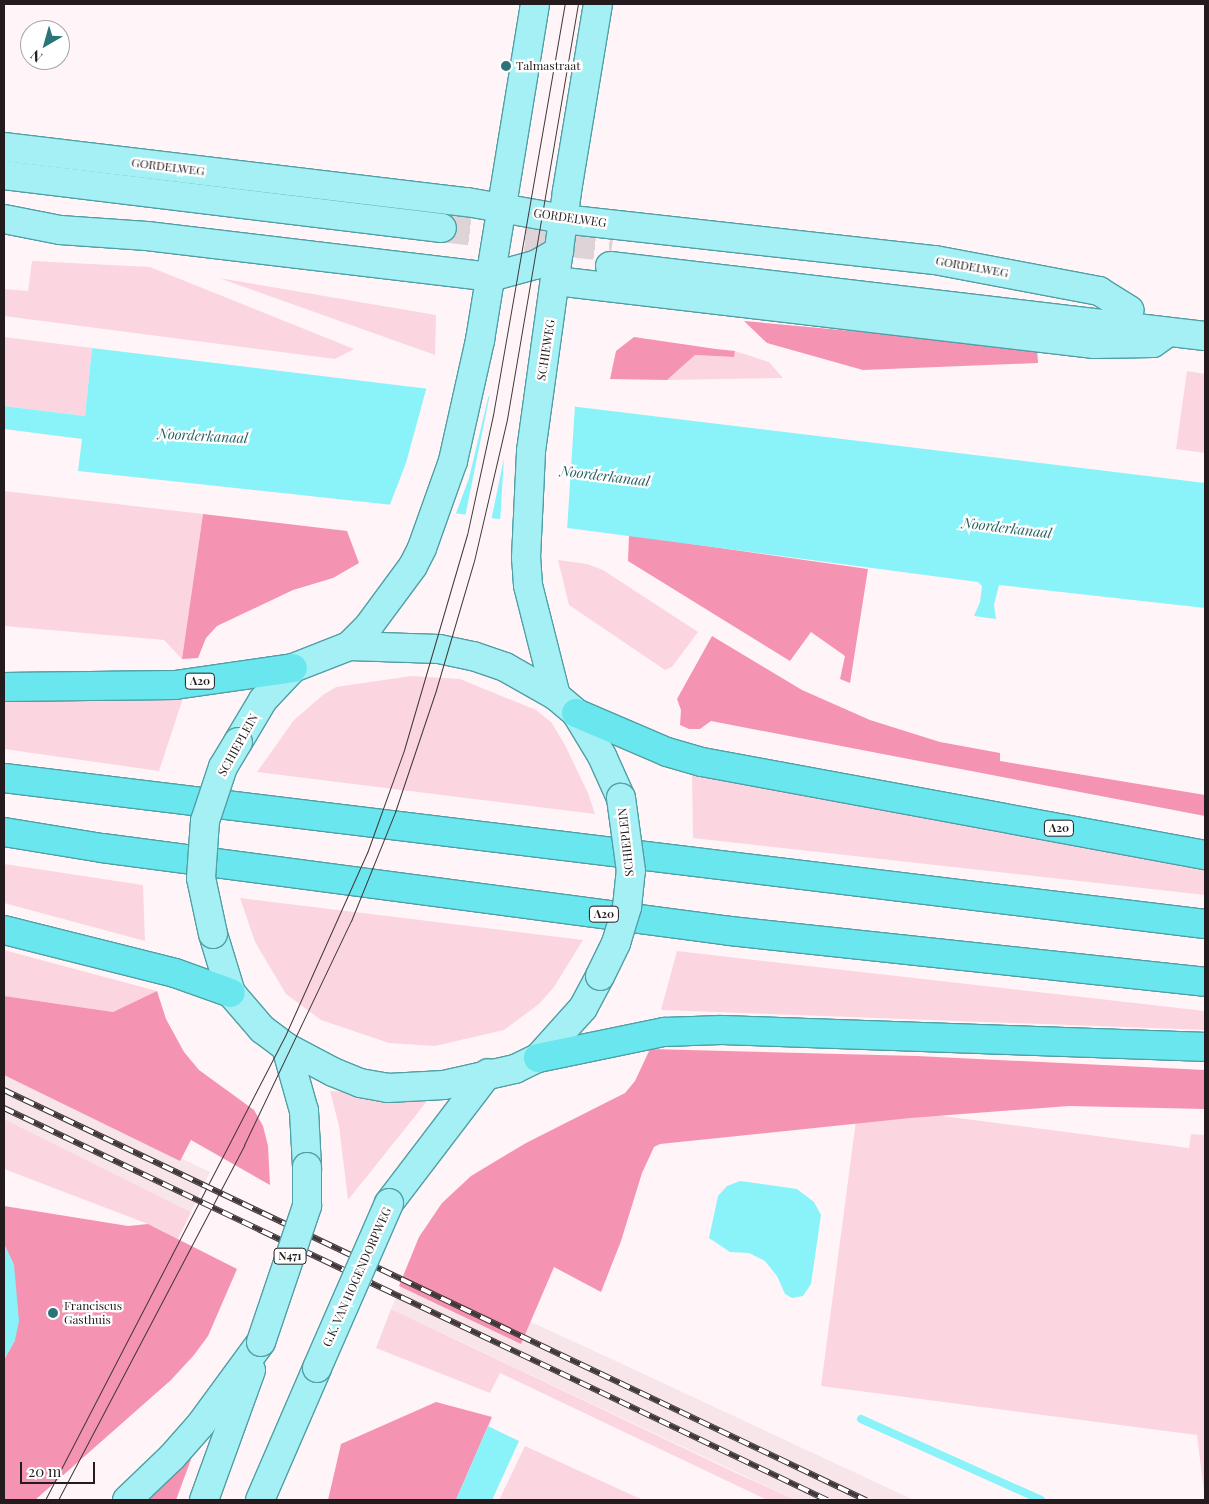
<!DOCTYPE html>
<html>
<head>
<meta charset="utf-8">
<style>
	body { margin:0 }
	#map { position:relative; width:1209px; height:1504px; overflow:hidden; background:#fff5f8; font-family:"Playfair Display",serif }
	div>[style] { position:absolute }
	.built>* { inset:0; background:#f8e5ea }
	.green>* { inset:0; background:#fbd6e0 }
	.forest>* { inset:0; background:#f593b2 }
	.water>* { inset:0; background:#8af3fa }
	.pier>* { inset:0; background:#fff5f8 }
	.stream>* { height:8px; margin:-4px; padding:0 4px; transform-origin:4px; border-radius:4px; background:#8af3fa }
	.major-tunnel>* { height:28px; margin-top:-14px; transform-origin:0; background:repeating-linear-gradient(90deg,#ded4d7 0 28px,transparent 0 42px) }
	.roads { filter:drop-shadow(1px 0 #509fa5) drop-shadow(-1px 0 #509fa5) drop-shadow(0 1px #509fa5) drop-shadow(0 -1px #509fa5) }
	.major>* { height:28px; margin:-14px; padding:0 14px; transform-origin:14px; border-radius:14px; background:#a5f0f5 }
	.highway>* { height:28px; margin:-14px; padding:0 14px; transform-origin:14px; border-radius:14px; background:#69e6ee }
	.tram>* { height:1px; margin:-0.5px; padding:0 0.5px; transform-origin:0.5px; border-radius:0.5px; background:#3f3739 }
	.rail>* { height:5.5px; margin-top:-2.75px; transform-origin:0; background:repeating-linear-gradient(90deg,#fff 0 11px,#3f3739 0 22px); box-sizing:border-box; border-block:1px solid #3f3739 }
	.bridges { filter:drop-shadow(1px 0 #509fa5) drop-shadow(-1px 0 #509fa5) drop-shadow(0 1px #509fa5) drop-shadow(0 -1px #509fa5) }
	.major-bridge>* { height:28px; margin:-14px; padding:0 14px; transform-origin:14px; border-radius:14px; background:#a5f0f5 }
	.dots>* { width:14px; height:14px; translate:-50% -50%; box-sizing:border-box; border:2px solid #fff; border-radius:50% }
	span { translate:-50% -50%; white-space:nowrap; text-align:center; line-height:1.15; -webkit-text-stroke:4.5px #fff; paint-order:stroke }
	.shield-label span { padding:1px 4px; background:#fff; border:1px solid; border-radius:4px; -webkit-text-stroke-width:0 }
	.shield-label { font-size:11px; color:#231b1d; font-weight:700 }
	.poi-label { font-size:12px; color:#231b1d }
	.left { translate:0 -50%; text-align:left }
	.street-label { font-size:12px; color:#231b1d }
	.water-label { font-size:14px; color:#266265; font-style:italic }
	.frame { position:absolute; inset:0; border:5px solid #231b1d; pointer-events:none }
	.north { position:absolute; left:20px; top:20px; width:50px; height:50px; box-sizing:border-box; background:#fff; border:1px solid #a7a4a5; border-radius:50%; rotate:218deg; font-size:14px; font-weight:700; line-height:20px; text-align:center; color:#231b1d }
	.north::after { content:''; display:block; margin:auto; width:18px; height:22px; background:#2b7579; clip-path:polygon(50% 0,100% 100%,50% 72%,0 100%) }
	.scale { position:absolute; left:20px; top:1462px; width:75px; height:22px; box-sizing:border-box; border:2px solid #231b1d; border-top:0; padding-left:6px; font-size:15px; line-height:18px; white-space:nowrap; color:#231b1d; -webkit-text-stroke:4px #fff; paint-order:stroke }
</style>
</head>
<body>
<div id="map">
	<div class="built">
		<div style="clip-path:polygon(4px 1075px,210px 1172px,191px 1212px,4px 1119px)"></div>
		<div style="clip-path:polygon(409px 1266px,618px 1362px,914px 1500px,796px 1500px,391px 1309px)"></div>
	</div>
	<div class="green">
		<div style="clip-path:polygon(32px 261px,150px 267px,354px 349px,335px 359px,4px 316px,4px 289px,28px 291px)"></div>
		<div style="clip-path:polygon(219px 278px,436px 315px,435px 355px)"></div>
		<div style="clip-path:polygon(4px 337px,92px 348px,85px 416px,4px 406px)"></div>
		<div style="clip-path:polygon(735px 351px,769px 362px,783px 378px,667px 380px,695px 355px,734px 357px)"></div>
		<div style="clip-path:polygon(1187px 371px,1205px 374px,1205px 453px,1176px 449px)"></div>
		<div style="clip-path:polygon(4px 491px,203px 514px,182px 659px,164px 640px,4px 626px)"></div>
		<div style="clip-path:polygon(558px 560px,587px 564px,603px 570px,698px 632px,672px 667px,665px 670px,569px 605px)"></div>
		<div style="clip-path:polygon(411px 676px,460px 679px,536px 710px,551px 722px,564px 743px,588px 793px,595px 814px,257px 772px,294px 720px,323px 695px,336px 687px)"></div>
		<div style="clip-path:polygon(186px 689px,159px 771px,4px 749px,4px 699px)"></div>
		<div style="clip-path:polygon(692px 772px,1205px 866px,1205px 895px,693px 838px)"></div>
		<div style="clip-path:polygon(4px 864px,143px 885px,145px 941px,4px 903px)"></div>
		<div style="clip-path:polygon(240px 898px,583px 940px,554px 987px,539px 1004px,504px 1030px,435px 1046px,389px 1043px,321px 1020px,286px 994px,255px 942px)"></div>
		<div style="clip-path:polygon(4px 950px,30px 957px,157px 991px,113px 1012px,4px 996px)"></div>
		<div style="clip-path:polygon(677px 951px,1205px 1011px,1205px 1030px,661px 1010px)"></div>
		<div style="clip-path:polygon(330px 1091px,432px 1095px,348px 1200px,339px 1126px)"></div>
		<div style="clip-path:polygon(858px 1105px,1189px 1148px,1191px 1134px,1205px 1135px,1205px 1500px,1197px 1435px,821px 1386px)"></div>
		<div style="clip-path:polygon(4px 1119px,191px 1212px,178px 1239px,148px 1224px,4px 1169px)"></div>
		<div style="clip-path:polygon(391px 1309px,736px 1473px,796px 1500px,767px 1500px,500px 1373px,490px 1393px,376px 1348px)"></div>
		<div style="clip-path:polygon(525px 1446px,634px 1496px,644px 1500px,499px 1500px)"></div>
	</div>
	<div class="forest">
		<div style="clip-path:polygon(744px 321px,1037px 348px,1038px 363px,863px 370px,767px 343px)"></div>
		<div style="clip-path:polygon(634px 337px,716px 349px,735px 351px,734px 357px,695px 355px,667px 380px,610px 379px,616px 351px)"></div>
		<div style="clip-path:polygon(203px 514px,347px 531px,359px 563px,333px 578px,293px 590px,217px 626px,206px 638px,198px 658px,182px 659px)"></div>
		<div style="clip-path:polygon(629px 535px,868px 569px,850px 683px,840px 679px,845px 656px,811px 632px,790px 661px,628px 561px)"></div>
		<div style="clip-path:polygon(712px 636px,802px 690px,870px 720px,940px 742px,1000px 753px,1000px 761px,1205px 795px,1205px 816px,711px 721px,700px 729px,689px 729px,680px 725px,681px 710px,677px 699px)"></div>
		<div style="clip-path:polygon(157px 991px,166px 1019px,184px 1052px,199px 1070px,254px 1110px,263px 1126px,268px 1146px,270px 1185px,191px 1140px,180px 1161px,4px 1075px,4px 996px,113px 1012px)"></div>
		<div style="clip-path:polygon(650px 1049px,917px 1056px,1205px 1070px,1205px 1109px,1069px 1106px,910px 1118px,660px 1144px,654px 1147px,642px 1173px,621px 1241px,601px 1292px,554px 1267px,521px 1344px,399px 1286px,419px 1237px,442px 1203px,471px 1176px,526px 1143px,625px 1093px,635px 1081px)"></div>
		<div style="clip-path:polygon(4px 1206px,128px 1226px,148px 1224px,237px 1269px,208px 1336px,194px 1355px,171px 1380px,35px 1500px,4px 1500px,4px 1360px,15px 1340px,13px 1263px,4px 1244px)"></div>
		<div style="clip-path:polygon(436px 1402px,492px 1417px,456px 1500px,328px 1500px,341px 1444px)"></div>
		<div style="clip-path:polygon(193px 1454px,176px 1500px,142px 1500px)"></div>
	</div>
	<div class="water">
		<div style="clip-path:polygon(92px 348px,1205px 483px,1205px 608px,999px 585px,994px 605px,996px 619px,974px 616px,980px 602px,982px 586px,978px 582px,393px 505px,78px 471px,82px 439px,4px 429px,4px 406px,85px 416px)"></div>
		<div style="clip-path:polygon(740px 1181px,797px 1189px,814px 1202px,821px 1215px,811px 1284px,803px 1296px,792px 1298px,785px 1294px,777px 1276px,765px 1261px,749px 1253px,730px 1252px,709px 1238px,718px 1196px,727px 1186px)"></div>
		<div style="clip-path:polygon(4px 1244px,14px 1265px,19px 1321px,15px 1340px,4px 1360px)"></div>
		<div style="clip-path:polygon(488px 1426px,519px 1441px,492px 1500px,456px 1500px)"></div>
	</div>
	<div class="pier">
		<div style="clip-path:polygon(427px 386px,489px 394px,469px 478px,455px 516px,389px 507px,406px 463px)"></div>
		<div style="clip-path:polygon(490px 394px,575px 405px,567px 531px,500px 522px,504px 458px,491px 521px,465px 517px)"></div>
	</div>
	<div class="stream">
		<div style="left:861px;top:1419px;width:197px;rotate:24.2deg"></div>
	</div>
	<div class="major-tunnel">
		<div style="left:442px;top:228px;width:171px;rotate:6.7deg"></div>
	</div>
	<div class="roads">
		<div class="major">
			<div style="left:4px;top:147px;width:466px;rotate:6.8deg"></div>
			<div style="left:467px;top:202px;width:97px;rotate:10deg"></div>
			<div style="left:563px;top:219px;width:374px;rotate:6.3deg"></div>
			<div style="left:935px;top:260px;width:167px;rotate:10.7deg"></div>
			<div style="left:1099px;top:291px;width:36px;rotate:32deg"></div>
			<div style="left:4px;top:175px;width:441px;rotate:6.9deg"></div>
			<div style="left:4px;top:219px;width:57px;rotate:11.1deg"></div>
			<div style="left:60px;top:230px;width:87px;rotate:3.9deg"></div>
			<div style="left:147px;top:236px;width:346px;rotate:6.8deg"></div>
			<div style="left:491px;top:277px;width:46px;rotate:-15.3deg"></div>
			<div style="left:535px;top:265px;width:28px;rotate:-30deg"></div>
			<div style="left:610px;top:266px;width:599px;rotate:6.71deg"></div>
			<div style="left:556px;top:281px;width:542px;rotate:6.68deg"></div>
			<div style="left:1094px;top:344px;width:59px;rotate:-1deg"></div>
			<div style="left:1153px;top:343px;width:19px;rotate:-35deg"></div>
			<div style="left:349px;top:646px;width:27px;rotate:-45deg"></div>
			<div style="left:368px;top:627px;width:76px;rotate:-53.6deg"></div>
			<div style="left:413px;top:566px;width:20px;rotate:-63deg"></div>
			<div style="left:422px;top:548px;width:92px;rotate:-70.4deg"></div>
			<div style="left:453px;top:461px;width:124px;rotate:-77.4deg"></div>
			<div style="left:480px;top:340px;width:340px;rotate:-80.7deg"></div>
			<div style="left:556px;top:696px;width:114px;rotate:-104.2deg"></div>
			<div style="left:528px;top:585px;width:27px;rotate:-94deg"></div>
			<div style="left:526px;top:558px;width:107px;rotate:-87.3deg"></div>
			<div style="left:531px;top:451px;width:262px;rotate:-82.1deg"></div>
			<div style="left:567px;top:191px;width:190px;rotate:-80.6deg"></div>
			<div style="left:238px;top:742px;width:49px;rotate:-59.2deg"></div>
			<div style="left:263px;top:700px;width:44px;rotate:-46.8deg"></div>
			<div style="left:293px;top:668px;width:60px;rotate:-21.4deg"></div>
			<div style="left:349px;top:646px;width:90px;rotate:1.9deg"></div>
			<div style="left:439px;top:649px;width:35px;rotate:12deg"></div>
			<div style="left:473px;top:656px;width:34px;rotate:19deg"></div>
			<div style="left:505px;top:667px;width:59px;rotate:29.6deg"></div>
			<div style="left:556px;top:696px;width:26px;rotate:40deg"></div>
			<div style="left:576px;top:713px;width:50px;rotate:58.8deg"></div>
			<div style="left:602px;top:756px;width:46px;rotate:65.7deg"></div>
			<div style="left:213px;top:934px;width:62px;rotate:73deg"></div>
			<div style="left:231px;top:993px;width:48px;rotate:49.3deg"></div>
			<div style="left:262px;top:1029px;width:30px;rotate:37deg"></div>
			<div style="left:286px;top:1047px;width:53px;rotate:28deg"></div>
			<div style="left:333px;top:1072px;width:29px;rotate:22deg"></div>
			<div style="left:360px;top:1083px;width:28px;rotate:10deg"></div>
			<div style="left:388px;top:1088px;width:56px;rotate:-3.1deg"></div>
			<div style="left:444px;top:1085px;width:73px;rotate:-12.7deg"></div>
			<div style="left:515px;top:1069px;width:25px;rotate:-26deg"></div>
			<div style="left:538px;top:1058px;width:67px;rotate:-48deg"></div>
			<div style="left:583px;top:1008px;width:36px;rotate:-62deg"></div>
			<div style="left:286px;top:1047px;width:66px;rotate:74.3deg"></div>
			<div style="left:304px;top:1111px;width:56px;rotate:86.9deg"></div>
			<div style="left:389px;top:1203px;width:163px;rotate:-52.7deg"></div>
			<div style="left:127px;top:1500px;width:62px;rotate:-43.7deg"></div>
			<div style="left:172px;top:1457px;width:44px;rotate:-48.7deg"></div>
			<div style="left:201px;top:1424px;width:102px;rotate:-53.8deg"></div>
			<div style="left:204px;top:1500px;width:138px;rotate:-70.1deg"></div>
			<div style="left:260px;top:1500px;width:144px;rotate:-66.6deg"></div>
		</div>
		<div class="highway">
			<div style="left:4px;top:687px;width:171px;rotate:-0.7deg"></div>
			<div style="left:175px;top:685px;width:119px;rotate:-8.2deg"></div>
			<div style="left:576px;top:713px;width:99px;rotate:23.2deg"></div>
			<div style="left:667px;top:752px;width:36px;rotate:16deg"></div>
			<div style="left:702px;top:762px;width:512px;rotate:10.48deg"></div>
			<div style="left:4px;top:778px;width:1210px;rotate:6.93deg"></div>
			<div style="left:4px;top:832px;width:99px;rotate:9.3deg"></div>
			<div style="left:102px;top:848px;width:633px;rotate:7.53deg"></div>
			<div style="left:730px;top:931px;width:478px;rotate:6.1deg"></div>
			<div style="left:4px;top:930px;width:176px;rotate:14.1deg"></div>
			<div style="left:175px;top:973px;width:59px;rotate:19.7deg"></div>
			<div style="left:538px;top:1058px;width:129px;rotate:-11.7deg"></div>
			<div style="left:664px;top:1032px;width:58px;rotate:-2deg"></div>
			<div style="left:722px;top:1030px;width:483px;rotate:2deg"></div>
		</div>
	</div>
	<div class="tram">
		<div style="left:45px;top:1500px;width:522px;rotate:-62.65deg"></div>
		<div style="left:285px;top:1036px;width:201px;rotate:-65.9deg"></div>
		<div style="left:367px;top:853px;width:109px;rotate:-70.2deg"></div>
		<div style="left:404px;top:750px;width:224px;rotate:-73.7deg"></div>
		<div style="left:467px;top:535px;width:123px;rotate:-77.8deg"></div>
		<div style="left:493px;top:415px;width:417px;rotate:-80.1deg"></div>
		<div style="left:58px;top:1500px;width:401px;rotate:-62.3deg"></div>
		<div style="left:244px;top:1145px;width:248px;rotate:-64.5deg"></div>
		<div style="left:351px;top:921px;width:118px;rotate:-68deg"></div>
		<div style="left:395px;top:812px;width:129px;rotate:-71.4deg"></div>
		<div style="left:436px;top:690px;width:134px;rotate:-73.6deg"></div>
		<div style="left:474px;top:561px;width:146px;rotate:-76.9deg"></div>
		<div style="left:507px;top:419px;width:421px;rotate:-80.3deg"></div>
	</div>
	<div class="rail">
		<div style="left:4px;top:1090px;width:955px;rotate:25.44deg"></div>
		<div style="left:4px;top:1108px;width:912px;rotate:25.47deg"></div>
	</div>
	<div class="bridges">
		<div class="major-bridge">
			<div style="left:213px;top:934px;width:57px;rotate:-102.1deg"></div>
			<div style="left:201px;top:878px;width:57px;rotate:-86deg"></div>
			<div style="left:205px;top:821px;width:57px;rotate:-71.6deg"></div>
			<div style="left:223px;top:767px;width:29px;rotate:-59deg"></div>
			<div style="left:600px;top:976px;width:37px;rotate:-64deg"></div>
			<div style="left:616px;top:943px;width:38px;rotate:-73deg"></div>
			<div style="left:627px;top:907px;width:36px;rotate:-84deg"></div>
			<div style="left:631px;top:871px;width:74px;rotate:-97.8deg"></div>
			<div style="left:261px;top:1342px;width:144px;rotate:-71.3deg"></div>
			<div style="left:307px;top:1206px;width:39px;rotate:-90deg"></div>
			<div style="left:317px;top:1368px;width:180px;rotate:-66.4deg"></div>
		</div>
	</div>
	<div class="dots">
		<div style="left:506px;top:66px;background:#2b7579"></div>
		<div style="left:53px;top:1313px;background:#2b7579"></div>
	</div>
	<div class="shield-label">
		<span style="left:200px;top:681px">A20</span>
		<span style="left:1059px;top:828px">A20</span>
		<span style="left:604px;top:914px">A20</span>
		<span style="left:290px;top:1256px">N471</span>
	</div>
	<div class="poi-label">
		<span class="left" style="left:516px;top:66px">Talmastraat</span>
		<span class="left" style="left:64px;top:1313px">Franciscus<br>Gasthuis</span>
	</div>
	<div class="street-label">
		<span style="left:168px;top:167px;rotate:7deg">GORDELWEG</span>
		<span style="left:570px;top:218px;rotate:8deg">GORDELWEG</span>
		<span style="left:972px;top:267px;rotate:10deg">GORDELWEG</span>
		<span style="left:546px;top:350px;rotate:-81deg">SCHIEWEG</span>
		<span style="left:238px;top:745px;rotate:-61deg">SCHIEPLEIN</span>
		<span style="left:626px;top:842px;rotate:-96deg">SCHIEPLEIN</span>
		<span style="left:357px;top:1277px;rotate:-66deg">G.K. VAN HOGENDORPWEG</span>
	</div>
	<div class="water-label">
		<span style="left:203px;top:436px;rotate:3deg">Noorderkanaal</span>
		<span style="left:605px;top:476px;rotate:7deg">Noorderkanaal</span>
		<span style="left:1007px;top:528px;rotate:7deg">Noorderkanaal</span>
	</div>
	<div class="frame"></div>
	<div class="north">N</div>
	<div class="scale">20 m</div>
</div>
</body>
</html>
